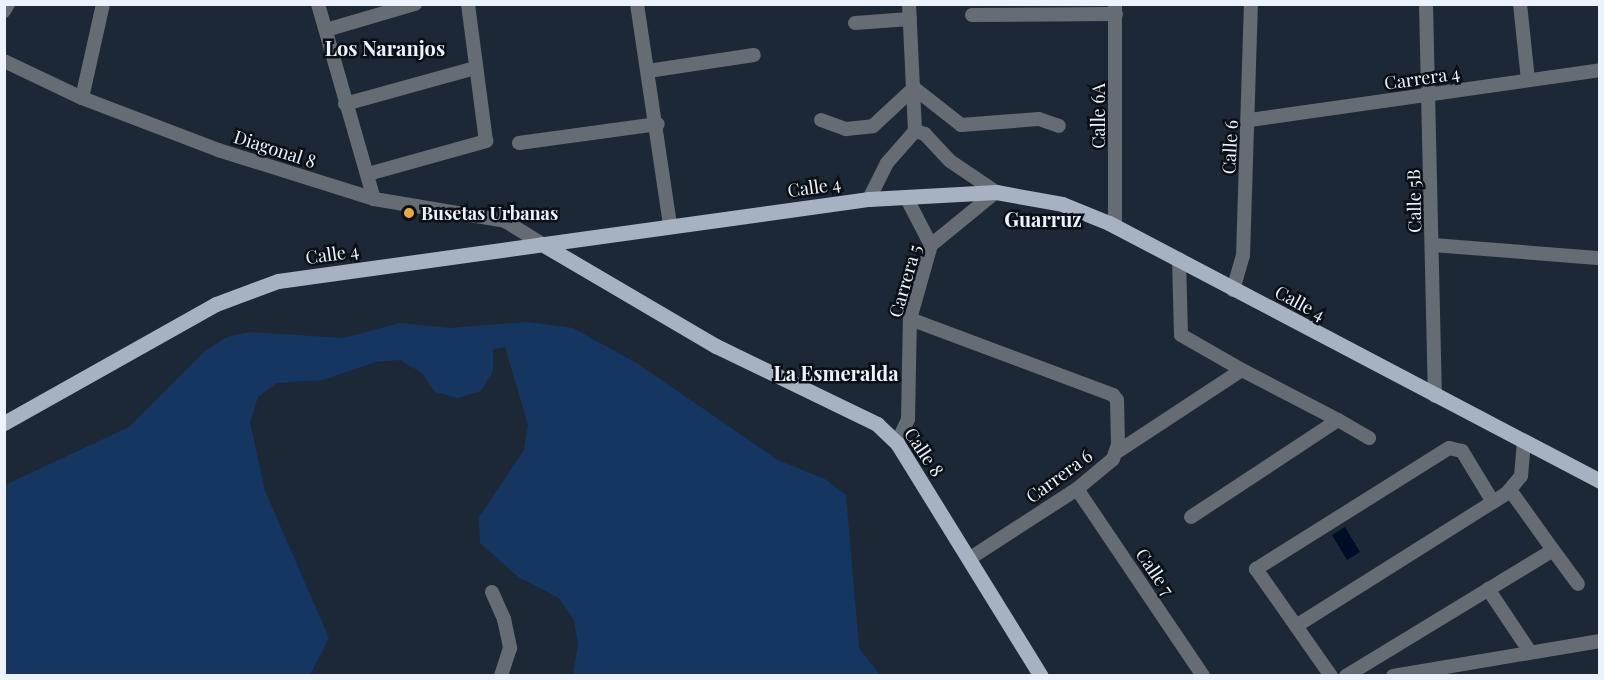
<!DOCTYPE html>
<html>
<head>
<meta charset="utf-8">
<style>
	body { margin:0 }
	#map { position:relative; width:1604px; height:680px; overflow:hidden; background:#1d2836; font-family:"Playfair Display",serif }
	div>[style] { position:absolute }
	.green>* { inset:0; background:#143661 }
	.water>* { inset:0; background:#000c26 }
	.minor>* { height:14px; margin:-7px; padding:0 7px; transform-origin:7px; border-radius:7px; background:#666c74 }
	.major>* { height:15px; margin:-7.5px; padding:0 7.5px; transform-origin:7.5px; border-radius:7.5px; background:#a6b2c1 }
	.dots>* { width:16px; height:16px; translate:-50% -50%; box-sizing:border-box; border:3px solid #0b1016; border-radius:50% }
	span { translate:-50% -50%; white-space:nowrap; text-align:center; line-height:1.15; -webkit-text-stroke:5px #0b1016; paint-order:stroke }
	.street-label { font-size:18px; color:#ecf3fd }
	.poi-label { font-size:18px; color:#ecf3fd; font-weight:700 }
	.left { translate:0 -50%; text-align:left }
	.neighbourhood-label { font-size:20px; color:#ecf3fd; font-weight:700 }
	.frame { position:absolute; inset:0; border:6px solid #ecf3fd; pointer-events:none }
</style>
</head>
<body>
<div id="map">
	<div class="green">
		<div style="clip-path:polygon(528px 322px,573px 328px,638px 364px,778px 460px,825px 479px,846px 495px,859px 648px,880px 675px,573px 675px,578px 645px,574px 620px,559px 598px,518px 577px,480px 543px,479px 517px,524px 450px,528px 425px,505px 347px,493px 349px,493px 371px,481px 391px,458px 398px,435px 392px,422px 373px,400px 360px,376px 362px,323px 380px,277px 383px,258px 397px,250px 422px,265px 491px,329px 638px,310px 675px,5px 675px,5px 485px,129px 427px,205px 351px,227px 337px,250px 332px,343px 338px,400px 323px,449px 328px)"></div>
	</div>
	<div class="water">
		<div style="clip-path:polygon(1345px 527px,1360px 552px,1347px 560px,1332px 535px)"></div>
	</div>
	<div class="minor">
		<div style="left:318px;top:4px;width:203px;rotate:74deg"></div>
		<div style="left:637px;top:4px;width:224px;rotate:81.5deg"></div>
		<div style="left:1426px;top:4px;width:392px;rotate:88.7deg"></div>
		<div style="left:1520px;top:4px;width:76px;rotate:84deg"></div>
		<div style="left:4px;top:11px;width:8px;rotate:-60deg"></div>
		<div style="left:972px;top:15px;width:144px;rotate:-0.4deg"></div>
		<div style="left:855px;top:23px;width:55px;rotate:-4.2deg"></div>
		<div style="left:326px;top:30px;width:93px;rotate:-16.3deg"></div>
		<div style="left:4px;top:61px;width:86px;rotate:25.4deg"></div>
		<div style="left:82px;top:98px;width:146px;rotate:20.9deg"></div>
		<div style="left:218px;top:150px;width:164px;rotate:17.4deg"></div>
		<div style="left:374px;top:199px;width:133px;rotate:9.5deg"></div>
		<div style="left:505px;top:221px;width:44px;rotate:31.9deg"></div>
		<div style="left:648px;top:71px;width:107px;rotate:-8.6deg"></div>
		<div style="left:82px;top:98px;width:96px;rotate:-77.4deg"></div>
		<div style="left:345px;top:104px;width:135px;rotate:-15.5deg"></div>
		<div style="left:821px;top:120px;width:27px;rotate:20deg"></div>
		<div style="left:846px;top:129px;width:27px;rotate:-6deg"></div>
		<div style="left:873px;top:126px;width:56px;rotate:-42.8deg"></div>
		<div style="left:914px;top:88px;width:60px;rotate:38.2deg"></div>
		<div style="left:961px;top:125px;width:78px;rotate:-4.4deg"></div>
		<div style="left:1039px;top:119px;width:21px;rotate:19deg"></div>
		<div style="left:1250px;top:120px;width:354px;rotate:-8.1deg"></div>
		<div style="left:519px;top:143px;width:140px;rotate:-7.8deg"></div>
		<div style="left:368px;top:174px;width:123px;rotate:-15.6deg"></div>
		<div style="left:486px;top:141px;width:138px;rotate:-97.5deg"></div>
		<div style="left:906px;top:197px;width:54px;rotate:62.5deg"></div>
		<div style="left:869px;top:199px;width:40px;rotate:-63.4deg"></div>
		<div style="left:887px;top:163px;width:43px;rotate:-48.8deg"></div>
		<div style="left:915px;top:131px;width:127px;rotate:-92.7deg"></div>
		<div style="left:1115px;top:227px;width:223px;rotate:-90deg"></div>
		<div style="left:1433px;top:245px;width:168px;rotate:4.5deg"></div>
		<div style="left:1179px;top:259px;width:76px;rotate:88.5deg"></div>
		<div style="left:1181px;top:335px;width:70px;rotate:29.8deg"></div>
		<div style="left:1233px;top:290px;width:35px;rotate:-74deg"></div>
		<div style="left:1243px;top:256px;width:252px;rotate:-88.2deg"></div>
		<div style="left:910px;top:319px;width:217px;rotate:20.5deg"></div>
		<div style="left:1113px;top:395px;width:6px;rotate:51deg"></div>
		<div style="left:1117px;top:400px;width:45px;rotate:88.7deg"></div>
		<div style="left:1118px;top:445px;width:15px;rotate:110deg"></div>
		<div style="left:1113px;top:459px;width:47px;rotate:140.2deg"></div>
		<div style="left:1077px;top:489px;width:129px;rotate:147.1deg"></div>
		<div style="left:1338px;top:420px;width:36px;rotate:30deg"></div>
		<div style="left:897px;top:443px;width:26px;rotate:-65deg"></div>
		<div style="left:908px;top:419px;width:100px;rotate:-88.9deg"></div>
		<div style="left:910px;top:319px;width:77px;rotate:-74.2deg"></div>
		<div style="left:931px;top:245px;width:84px;rotate:-39.2deg"></div>
		<div style="left:996px;top:192px;width:55px;rotate:-146deg"></div>
		<div style="left:950px;top:161px;width:37px;rotate:-133deg"></div>
		<div style="left:925px;top:134px;width:10px;rotate:-163deg"></div>
		<div style="left:1117px;top:452px;width:149px;rotate:-33.3deg"></div>
		<div style="left:1242px;top:370px;width:108px;rotate:27.5deg"></div>
		<div style="left:1338px;top:420px;width:176px;rotate:146.6deg"></div>
		<div style="left:1077px;top:489px;width:225px;rotate:56deg"></div>
		<div style="left:1493px;top:502px;width:60px;rotate:-121.3deg"></div>
		<div style="left:1462px;top:451px;width:13px;rotate:-167deg"></div>
		<div style="left:1449px;top:448px;width:228px;rotate:147.9deg"></div>
		<div style="left:1256px;top:569px;width:70px;rotate:54.9deg"></div>
		<div style="left:1296px;top:626px;width:233px;rotate:-32.2deg"></div>
		<div style="left:1493px;top:502px;width:15px;rotate:-32deg"></div>
		<div style="left:1506px;top:494px;width:23px;rotate:-50deg"></div>
		<div style="left:1521px;top:476px;width:33px;rotate:-85deg"></div>
		<div style="left:1553px;top:550px;width:42px;rotate:53.7deg"></div>
		<div style="left:1488px;top:589px;width:76px;rotate:56.3deg"></div>
		<div style="left:492px;top:592px;width:30px;rotate:66deg"></div>
		<div style="left:504px;top:619px;width:30px;rotate:78deg"></div>
		<div style="left:510px;top:648px;width:29px;rotate:108deg"></div>
		<div style="left:1296px;top:626px;width:61px;rotate:55deg"></div>
		<div style="left:1346px;top:676px;width:242px;rotate:-31.3deg"></div>
		<div style="left:1553px;top:550px;width:74px;rotate:-125.6deg"></div>
		<div style="left:1393px;top:676px;width:210px;rotate:-9.6deg"></div>
	</div>
	<div class="major">
		<div style="left:542px;top:244px;width:202px;rotate:30.4deg"></div>
		<div style="left:716px;top:346px;width:179px;rotate:25.8deg"></div>
		<div style="left:877px;top:424px;width:28px;rotate:44deg"></div>
		<div style="left:897px;top:443px;width:274px;rotate:58.3deg"></div>
		<div style="left:4px;top:423px;width:243px;rotate:-29.3deg"></div>
		<div style="left:216px;top:304px;width:66px;rotate:-20.4deg"></div>
		<div style="left:278px;top:281px;width:597px;rotate:-7.9deg"></div>
		<div style="left:869px;top:199px;width:127px;rotate:-3.2deg"></div>
		<div style="left:996px;top:192px;width:67px;rotate:10.3deg"></div>
		<div style="left:1062px;top:204px;width:51px;rotate:22deg"></div>
		<div style="left:1109px;top:223px;width:555px;rotate:27.72deg"></div>
	</div>
	<div class="dots">
		<div style="left:409px;top:213px;background:#eca93a"></div>
	</div>
	<div class="street-label">
		<span style="left:1422px;top:78px;rotate:-8deg">Carrera 4</span>
		<span style="left:1098px;top:116px;rotate:-90deg">Calle 6A</span>
		<span style="left:1230px;top:147px;rotate:-87deg">Calle 6</span>
		<span style="left:275px;top:149px;rotate:18deg">Diagonal 8</span>
		<span style="left:814px;top:187px;rotate:-8deg">Calle 4</span>
		<span style="left:1414px;top:201px;rotate:-91deg">Calle 5B</span>
		<span style="left:332px;top:254px;rotate:-8deg">Calle 4</span>
		<span style="left:905px;top:281px;rotate:-74deg">Carrera 5</span>
		<span style="left:1300px;top:303px;rotate:28deg">Calle 4</span>
		<span style="left:924px;top:452px;rotate:56deg">Calle 8</span>
		<span style="left:1059px;top:476px;rotate:-36deg">Carrera 6</span>
		<span style="left:1155px;top:572px;rotate:56deg">Calle 7</span>
	</div>
	<div class="poi-label">
		<span class="left" style="left:421px;top:213px">Busetas Urbanas</span>
	</div>
	<div class="neighbourhood-label">
		<span style="left:385px;top:47px">Los Naranjos</span>
		<span style="left:1043px;top:218px">Guarruz</span>
		<span style="left:836px;top:372px">La Esmeralda</span>
	</div>
	<div class="frame"></div>
</div>
</body>
</html>
